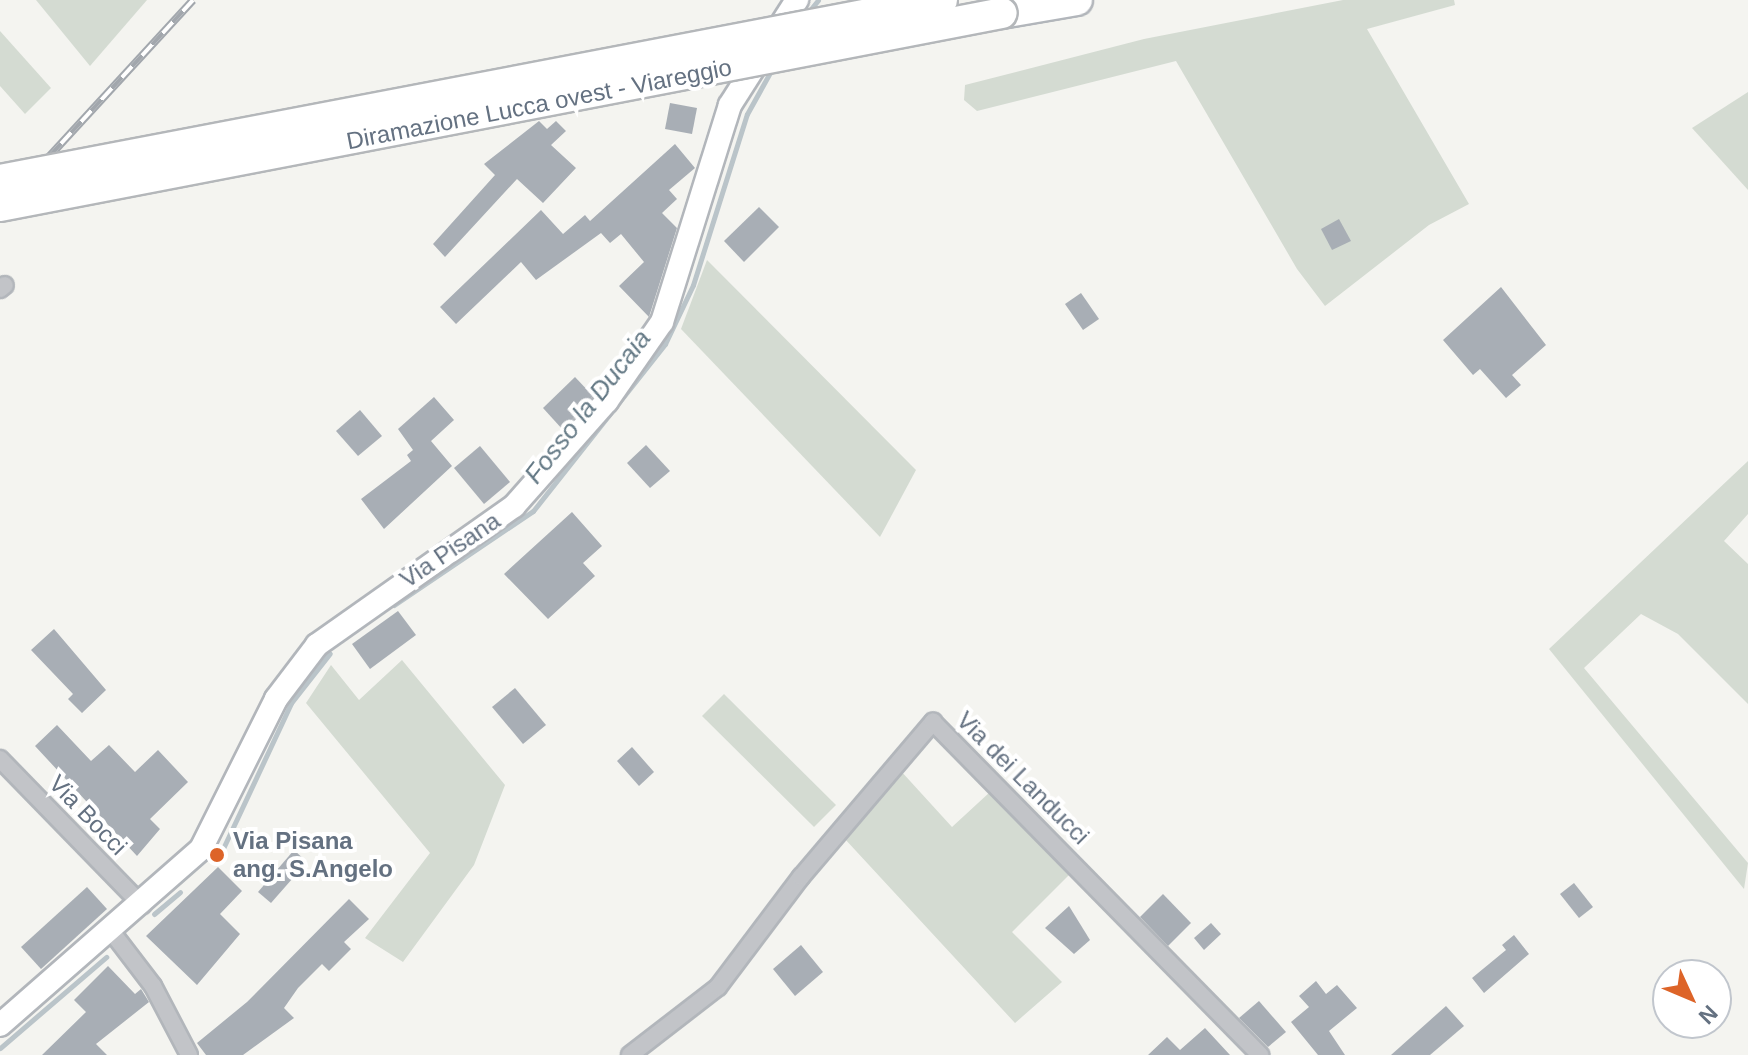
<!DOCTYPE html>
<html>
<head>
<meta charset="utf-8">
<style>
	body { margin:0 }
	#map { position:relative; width:1748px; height:1055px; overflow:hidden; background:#f4f4f0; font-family:Arial,sans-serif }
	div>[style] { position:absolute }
	.green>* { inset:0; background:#d4dbd2 }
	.stream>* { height:5px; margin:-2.5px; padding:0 2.5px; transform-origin:2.5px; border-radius:2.5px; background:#bac4c9 }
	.building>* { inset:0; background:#a8aeb5 }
	.roads { filter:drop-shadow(2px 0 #b2b6bb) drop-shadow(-2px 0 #b2b6bb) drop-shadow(0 2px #b2b6bb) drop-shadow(0 -2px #b2b6bb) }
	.minor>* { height:16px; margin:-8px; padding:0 8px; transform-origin:8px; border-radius:8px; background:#c2c4c8 }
	.secondary>* { height:22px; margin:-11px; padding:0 11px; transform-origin:11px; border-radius:11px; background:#fff }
	.motorway>* { height:30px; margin:-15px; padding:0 15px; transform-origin:15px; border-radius:15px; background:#fff }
	.rail>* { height:8px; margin-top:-4px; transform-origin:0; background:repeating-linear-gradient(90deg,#fff 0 15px,#a2a7ad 0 30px); box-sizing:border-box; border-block:2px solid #a2a7ad }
	.bridges { filter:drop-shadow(2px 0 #b4b7ba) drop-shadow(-2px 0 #b4b7ba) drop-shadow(0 2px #b4b7ba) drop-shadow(0 -2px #b4b7ba) }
	.motorway-bridge>* { height:30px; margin:-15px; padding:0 15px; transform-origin:15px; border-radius:15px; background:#fff }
	.dots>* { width:22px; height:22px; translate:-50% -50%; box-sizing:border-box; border:4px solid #fff; border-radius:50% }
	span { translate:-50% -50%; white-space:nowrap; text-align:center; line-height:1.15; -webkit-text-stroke:8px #fff; paint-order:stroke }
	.street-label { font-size:24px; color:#647181 }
	.poi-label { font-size:24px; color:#647181; font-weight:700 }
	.left { translate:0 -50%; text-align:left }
	.water-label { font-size:26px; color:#647985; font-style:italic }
	.north { position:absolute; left:1652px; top:959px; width:80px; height:80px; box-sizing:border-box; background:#fff; border:2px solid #c1c6cd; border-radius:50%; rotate:134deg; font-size:22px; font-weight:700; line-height:32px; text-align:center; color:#647181 }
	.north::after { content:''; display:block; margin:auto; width:28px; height:36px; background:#dd6428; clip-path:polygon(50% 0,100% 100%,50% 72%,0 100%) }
</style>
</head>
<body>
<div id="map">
	<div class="green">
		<div style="clip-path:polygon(36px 0,147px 0,90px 66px)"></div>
		<div style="clip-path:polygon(1343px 0,1454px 0,1455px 5px,1367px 29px,1469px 204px,1429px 225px,1325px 306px,1297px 269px,1176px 61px,977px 111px,964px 100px,965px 85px,1144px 39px)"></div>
		<div style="clip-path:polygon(0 31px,51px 88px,25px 114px,0 86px)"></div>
		<div style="clip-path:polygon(1748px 92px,1748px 190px,1692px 128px)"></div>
		<div style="clip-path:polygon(707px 260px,916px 470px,880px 537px,681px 329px)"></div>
		<div style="clip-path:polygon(1748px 461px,1748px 514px,1724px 541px,1748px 564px,1748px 704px,1678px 634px,1641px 614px,1584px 668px,1748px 863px,1744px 889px,1549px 649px)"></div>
		<div style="clip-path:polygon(402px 660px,505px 785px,474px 865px,403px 962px,365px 938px,430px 853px,306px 703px,331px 665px,359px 700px)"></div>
		<div style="clip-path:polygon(724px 694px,836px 805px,814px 827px,702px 716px)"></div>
		<div style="clip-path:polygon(900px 770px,952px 827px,990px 792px,1070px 874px,1012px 932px,1062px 982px,1015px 1023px,844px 838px)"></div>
	</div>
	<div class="stream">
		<div style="left:806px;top:15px;width:19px;rotate:-51deg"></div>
		<div style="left:394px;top:605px;width:168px;rotate:-34.1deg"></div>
		<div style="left:533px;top:511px;width:213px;rotate:-51.7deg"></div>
		<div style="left:665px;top:344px;width:65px;rotate:-64.6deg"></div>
		<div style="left:693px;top:285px;width:179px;rotate:-72.5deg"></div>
		<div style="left:747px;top:114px;width:54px;rotate:-61deg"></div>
		<div style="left:219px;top:857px;width:170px;rotate:-64.9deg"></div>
		<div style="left:291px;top:703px;width:63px;rotate:-52deg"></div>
		<div style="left:154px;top:914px;width:34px;rotate:-40deg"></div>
		<div style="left:0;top:1048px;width:140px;rotate:-40.6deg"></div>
	</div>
	<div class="building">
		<div style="clip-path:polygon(670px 103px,697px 108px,692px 134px,665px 129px)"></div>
		<div style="clip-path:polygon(539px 121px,547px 129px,556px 121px,566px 131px,551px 145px,576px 168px,543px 203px,517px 179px,445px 257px,433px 244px,495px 175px,484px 164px)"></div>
		<div style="clip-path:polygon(675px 144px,695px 168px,669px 190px,677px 199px,662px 213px,677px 228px,649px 317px,619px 286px,644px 262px,621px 234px,610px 243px,601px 233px,536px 280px,521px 262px,456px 324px,440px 307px,541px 210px,563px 234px,585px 215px,590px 221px)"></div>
		<div style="clip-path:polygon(759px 207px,779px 227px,744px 262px,724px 241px)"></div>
		<div style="clip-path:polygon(1339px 219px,1351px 241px,1332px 250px,1321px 229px)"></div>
		<div style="clip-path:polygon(1501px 287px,1546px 345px,1512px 375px,1521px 385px,1506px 398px,1480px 369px,1473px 375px,1443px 340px)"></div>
		<div style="clip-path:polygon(1081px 293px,1099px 319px,1083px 330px,1065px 304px)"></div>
		<div style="clip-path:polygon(575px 377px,593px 396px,563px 430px,543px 408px)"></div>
		<div style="clip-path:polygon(434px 397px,454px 420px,431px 441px,452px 466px,384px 529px,361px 499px,411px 461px,407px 455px,413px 450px,398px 429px)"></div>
		<div style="clip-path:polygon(360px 410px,382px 436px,358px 456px,336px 431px)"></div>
		<div style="clip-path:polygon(646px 445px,670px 471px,650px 488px,627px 463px)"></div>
		<div style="clip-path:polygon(480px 446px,510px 482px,484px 504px,454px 468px)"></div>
		<div style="clip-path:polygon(572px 512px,602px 546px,583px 563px,595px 576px,548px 619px,504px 574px)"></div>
		<div style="clip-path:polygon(398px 611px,416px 635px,370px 669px,352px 644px)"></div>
		<div style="clip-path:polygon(54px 629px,106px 690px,82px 713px,68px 699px,73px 694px,31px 650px)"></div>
		<div style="clip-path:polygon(515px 688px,546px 725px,523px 744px,492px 707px)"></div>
		<div style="clip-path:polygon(57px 725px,91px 761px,109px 745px,135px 772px,158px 750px,188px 782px,150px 819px,160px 829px,137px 856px,35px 746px)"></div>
		<div style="clip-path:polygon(632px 747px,654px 772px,639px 786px,617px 761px)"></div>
		<div style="clip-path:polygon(294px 850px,307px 862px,271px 903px,258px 892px)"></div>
		<div style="clip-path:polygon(218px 867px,242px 891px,220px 914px,240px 934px,197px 985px,146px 936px)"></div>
		<div style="clip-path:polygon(1574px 883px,1593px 907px,1579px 918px,1560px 894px)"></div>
		<div style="clip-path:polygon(87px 887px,107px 909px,41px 969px,21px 947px)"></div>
		<div style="clip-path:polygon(1163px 894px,1191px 923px,1168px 946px,1140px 917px)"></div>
		<div style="clip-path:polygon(349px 899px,369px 919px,344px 942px,351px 949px,329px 971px,322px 964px,298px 988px,284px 1008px,294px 1018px,243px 1055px,206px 1055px,197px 1043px,247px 1002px)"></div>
		<div style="clip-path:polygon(1069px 906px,1090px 940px,1074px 954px,1045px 928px)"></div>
		<div style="clip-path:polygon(1211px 923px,1221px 934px,1204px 950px,1194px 938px)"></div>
		<div style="clip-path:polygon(1514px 935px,1529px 954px,1484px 993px,1472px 978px,1506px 950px,1502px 945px)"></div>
		<div style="clip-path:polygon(801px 945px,823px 972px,795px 996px,773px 969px)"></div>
		<div style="clip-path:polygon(108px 966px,135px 994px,141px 989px,149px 1002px,96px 1044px,107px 1055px,42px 1055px,86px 1012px,74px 1000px)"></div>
		<div style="clip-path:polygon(1316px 981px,1326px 994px,1337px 985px,1357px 1008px,1329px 1031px,1345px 1055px,1318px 1055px,1291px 1022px,1309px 1007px,1299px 996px)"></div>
		<div style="clip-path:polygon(1259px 1001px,1286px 1032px,1268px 1047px,1239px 1018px)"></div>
		<div style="clip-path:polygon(1446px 1006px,1464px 1026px,1430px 1055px,1391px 1055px)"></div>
		<div style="clip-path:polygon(1205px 1028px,1230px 1055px,1148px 1055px,1167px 1037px,1180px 1050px)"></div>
	</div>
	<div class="roads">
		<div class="minor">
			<div style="left:0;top:289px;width:6px;rotate:-39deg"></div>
			<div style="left:0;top:759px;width:204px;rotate:45.8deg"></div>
			<div style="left:111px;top:931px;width:69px;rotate:52.6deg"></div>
			<div style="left:153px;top:986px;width:78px;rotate:62.4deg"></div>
			<div style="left:630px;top:1055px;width:111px;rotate:-37.7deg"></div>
			<div style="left:718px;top:987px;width:138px;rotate:-53deg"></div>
			<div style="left:801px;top:877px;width:204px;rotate:-49.6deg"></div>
			<div style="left:933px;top:722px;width:467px;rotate:45.5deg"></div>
		</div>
		<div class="secondary">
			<div style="left:0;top:1025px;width:267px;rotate:-41.2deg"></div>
			<div style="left:201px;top:849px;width:168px;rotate:-63.4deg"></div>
			<div style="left:276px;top:699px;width:68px;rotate:-52.8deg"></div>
			<div style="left:317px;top:645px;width:241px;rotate:-35.2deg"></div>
			<div style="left:514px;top:506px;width:140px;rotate:-48.5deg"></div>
			<div style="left:607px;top:401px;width:96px;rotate:-55.2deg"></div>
			<div style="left:662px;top:322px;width:227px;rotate:-72.6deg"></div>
			<div style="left:730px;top:105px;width:125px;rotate:-57.5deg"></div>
		</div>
		<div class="motorway">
			<div style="left:1002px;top:13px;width:76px;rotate:-9.8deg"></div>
		</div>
	</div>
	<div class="rail">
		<div style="left:0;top:210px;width:285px;rotate:-47.4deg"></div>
	</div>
	<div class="bridges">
		<div class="motorway-bridge">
			<div style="left:0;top:180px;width:959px;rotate:-10.82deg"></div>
			<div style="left:0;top:206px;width:1020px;rotate:-10.9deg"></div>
		</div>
	</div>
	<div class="dots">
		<div style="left:217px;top:855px;background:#dd6428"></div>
	</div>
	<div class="street-label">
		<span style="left:539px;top:104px;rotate:-11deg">Diramazione Lucca ovest - Viareggio</span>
		<span style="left:450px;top:550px;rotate:-34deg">Via Pisana</span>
		<span style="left:1023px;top:778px;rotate:45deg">Via dei Landucci</span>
		<span style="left:88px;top:815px;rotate:46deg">Via Bocci</span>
	</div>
	<div class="poi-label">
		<span class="left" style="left:233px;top:855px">Via Pisana<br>ang. S.Angelo</span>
	</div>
	<div class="water-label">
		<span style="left:588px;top:407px;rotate:-52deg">Fosso la Ducaia</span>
	</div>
	<div class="north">N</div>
</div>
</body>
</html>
